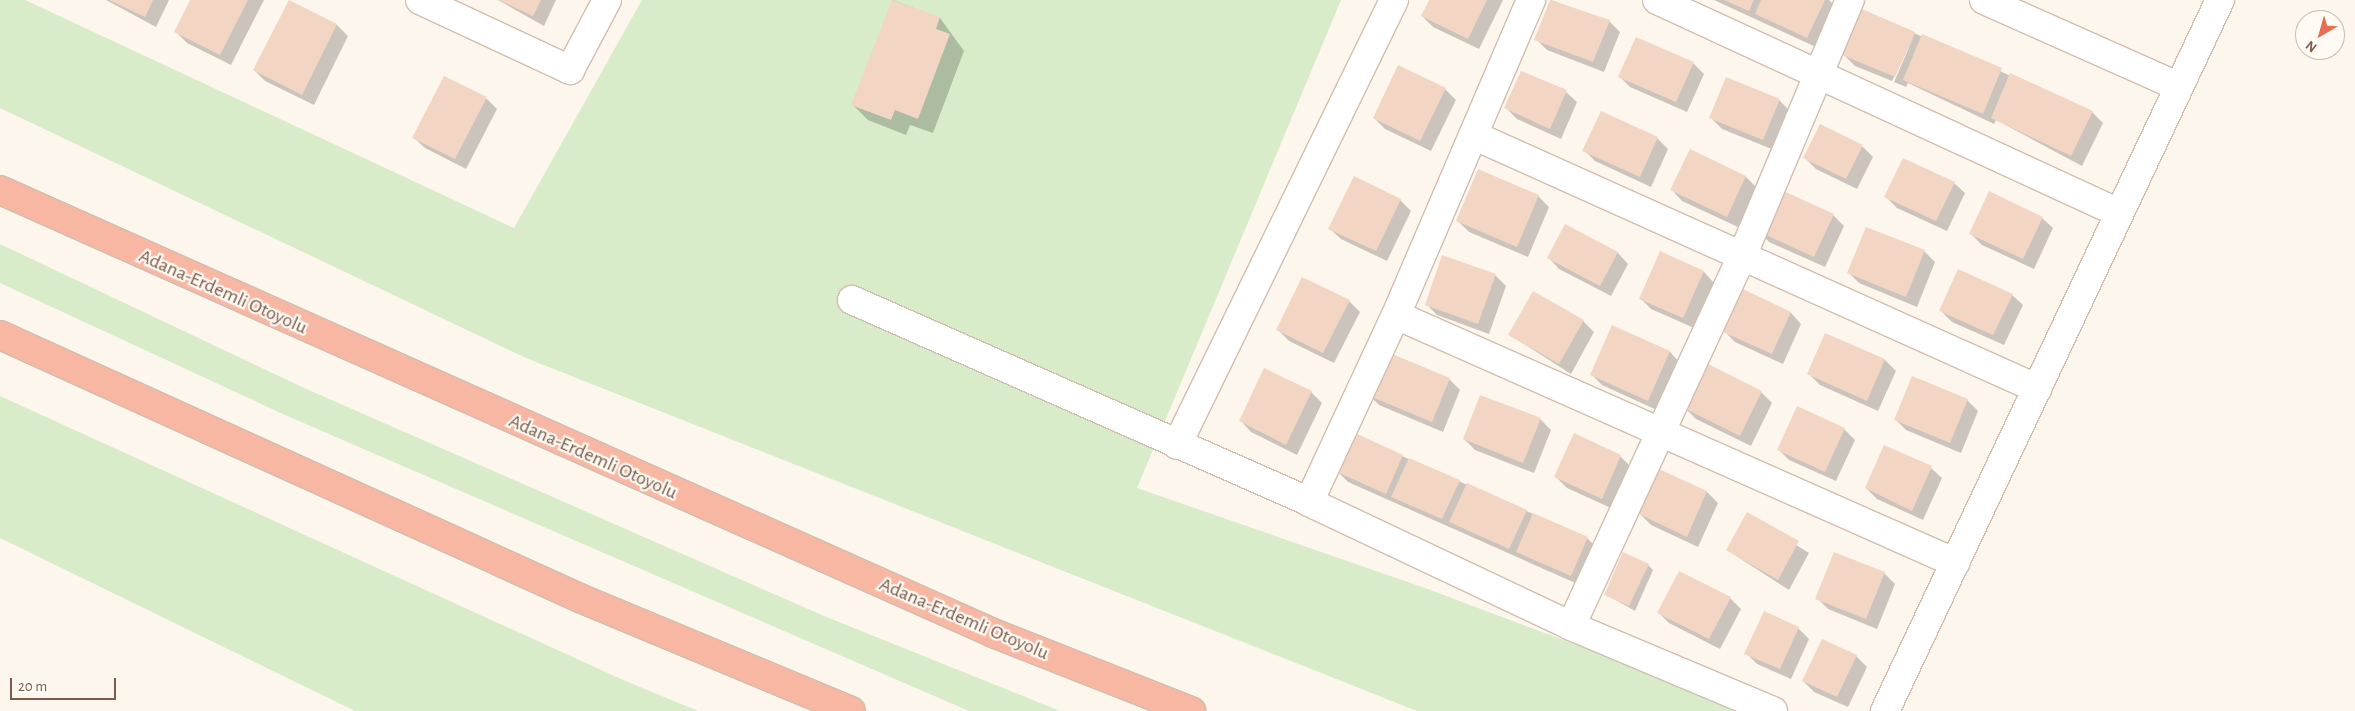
<!DOCTYPE html>
<html>
<head>
<meta charset="utf-8">
<style>
	body { margin:0 }
	#map { position:relative; width:2355px; height:711px; overflow:hidden; background:#fdf6ec; font-family:"Alegreya Sans",sans-serif }
	div>[style] { position:absolute }
	.green>* { inset:0; background:#d8ecc9 }
	.shadow>* { inset:0; background:#0003 }
	.building>* { inset:0; background:#f3d5c3 }
	.roads { filter:drop-shadow(1px 0 #d1beb0) drop-shadow(-1px 0 #d1beb0) drop-shadow(0 1px #d1beb0) drop-shadow(0 -1px #d1beb0) }
	.minor>* { height:28px; margin:-14px; padding:0 14px; transform-origin:14px; border-radius:14px; background:#fff }
	.motorway>* { height:28px; margin:-14px; padding:0 14px; transform-origin:14px; border-radius:14px; background:#f7b7a3 }
	span { translate:-50% -50%; white-space:nowrap; text-align:center; line-height:1.15; -webkit-text-stroke:4.5px #fffaf3; paint-order:stroke }
	.street-label { font-size:20px; color:#7a5c4d }
	.north { position:absolute; left:2295px; top:10px; width:50px; height:50px; box-sizing:border-box; background:#fffaf3; border:1px solid #cabbb1; border-radius:50%; rotate:218deg; font-size:14px; font-weight:700; line-height:20px; text-align:center; color:#7a5c4d }
	.north::after { content:''; display:block; margin:auto; width:18px; height:22px; background:#e76f51; clip-path:polygon(50% 0,100% 100%,50% 72%,0 100%) }
	.scale { position:absolute; left:10px; top:678px; width:106px; height:22px; box-sizing:border-box; border:2px solid #7a5c4d; border-top:0; padding-left:6px; font-size:15px; line-height:18px; white-space:nowrap; color:#7a5c4d; -webkit-text-stroke:4px #fffaf3; paint-order:stroke }
</style>
</head>
<body>
<div id="map">
	<div class="green">
		<div style="clip-path:polygon(0 0,25px 0,514px 228px,642px 0,1341px 0,1137px 488px,1425px 588px,1753px 711px,1417px 711px,526px 358px,0 108px)"></div>
		<div style="clip-path:polygon(0 244px,302px 387px,824px 616px,1060px 711px,969px 711px,285px 415px,0 283px)"></div>
		<div style="clip-path:polygon(0 396px,621px 679px,698px 711px,355px 711px,0 538px)"></div>
	</div>
	<div class="shadow">
		<div style="clip-path:polygon(106px 0,169px 0,156px 27px)"></div>
		<div style="clip-path:polygon(192px 0,264px 0,231px 65px,187px 43px,176px 32px)"></div>
		<div style="clip-path:polygon(498px 0,556px 0,544px 26px)"></div>
		<div style="clip-path:polygon(893px 0,940px 18px,964px 51px,933px 133px,910px 125px,906px 135px,868px 120px,853px 105px)"></div>
		<div style="clip-path:polygon(1430px 0,1503px 0,1479px 49px,1433px 27px,1422px 16px)"></div>
		<div style="clip-path:polygon(1551px 0,1609px 21px,1620px 32px,1604px 72px,1547px 50px,1536px 39px)"></div>
		<div style="clip-path:polygon(1714px 0,1829px 0,1837px 8px,1818px 48px)"></div>
		<div style="clip-path:polygon(289px 1px,337px 25px,348px 36px,314px 105px,265px 81px,254px 70px)"></div>
		<div style="clip-path:polygon(1914px 33px,2092px 112px,2103px 123px,2082px 166px,1996px 120px,1994px 124px,1908px 83px,1906px 87px,1894px 82px,1914px 36px,1892px 81px,1855px 66px,1844px 55px)"></div>
		<div style="clip-path:polygon(1693px 63px,1704px 74px,1687px 112px,1630px 87px,1619px 76px)"></div>
		<div style="clip-path:polygon(1445px 89px,1456px 100px,1431px 151px,1385px 129px,1374px 118px)"></div>
		<div style="clip-path:polygon(1566px 92px,1577px 102px,1561px 139px,1517px 119px,1506px 108px)"></div>
		<div style="clip-path:polygon(486px 98px,497px 109px,466px 169px,425px 148px,414px 138px)"></div>
		<div style="clip-path:polygon(1779px 100px,1790px 111px,1774px 150px,1722px 129px,1711px 118px)"></div>
		<div style="clip-path:polygon(1657px 138px,1668px 149px,1651px 187px,1595px 161px,1584px 150px)"></div>
		<div style="clip-path:polygon(1862px 146px,1873px 157px,1857px 189px,1816px 169px,1805px 158px)"></div>
		<div style="clip-path:polygon(1690px 151px,1746px 177px,1757px 188px,1738px 227px,1682px 201px,1672px 190px)"></div>
		<div style="clip-path:polygon(1954px 183px,1965px 193px,1947px 231px,1897px 208px,1886px 197px)"></div>
		<div style="clip-path:polygon(1538px 196px,1549px 207px,1528px 257px,1469px 232px,1458px 221px)"></div>
		<div style="clip-path:polygon(1400px 200px,1411px 211px,1387px 261px,1341px 239px,1330px 229px)"></div>
		<div style="clip-path:polygon(1833px 215px,1844px 226px,1825px 267px,1769px 242px,1759px 231px)"></div>
		<div style="clip-path:polygon(2042px 218px,2053px 228px,2034px 269px,1982px 245px,1971px 234px)"></div>
		<div style="clip-path:polygon(1566px 226px,1618px 253px,1628px 264px,1611px 296px,1559px 269px,1549px 258px)"></div>
		<div style="clip-path:polygon(1924px 251px,1935px 262px,1917px 307px,1859px 283px,1848px 272px)"></div>
		<div style="clip-path:polygon(1704px 272px,1714px 283px,1694px 328px,1651px 309px,1640px 298px)"></div>
		<div style="clip-path:polygon(1495px 275px,1506px 286px,1489px 334px,1437px 315px,1426px 304px)"></div>
		<div style="clip-path:polygon(1743px 291px,1791px 313px,1801px 324px,1783px 364px,1735px 342px,1724px 331px)"></div>
		<div style="clip-path:polygon(2012px 295px,2023px 305px,2004px 345px,1952px 322px,1941px 311px)"></div>
		<div style="clip-path:polygon(1349px 301px,1360px 312px,1334px 363px,1289px 341px,1278px 330px)"></div>
		<div style="clip-path:polygon(1583px 321px,1594px 332px,1571px 374px,1510px 335px)"></div>
		<div style="clip-path:polygon(1613px 327px,1670px 352px,1680px 363px,1659px 411px,1602px 385px,1591px 374px)"></div>
		<div style="clip-path:polygon(1826px 335px,1885px 360px,1896px 371px,1878px 411px,1820px 385px,1809px 374px)"></div>
		<div style="clip-path:polygon(1449px 379px,1460px 390px,1443px 432px,1379px 405px,1368px 394px)"></div>
		<div style="clip-path:polygon(1311px 392px,1322px 403px,1297px 455px,1251px 432px,1241px 421px)"></div>
		<div style="clip-path:polygon(1761px 392px,1772px 403px,1751px 446px,1696px 419px,1685px 408px)"></div>
		<div style="clip-path:polygon(1967px 400px,1978px 411px,1961px 453px,1906px 430px,1895px 419px)"></div>
		<div style="clip-path:polygon(1540px 419px,1551px 430px,1534px 473px,1475px 450px,1464px 439px)"></div>
		<div style="clip-path:polygon(1844px 429px,1855px 440px,1836px 481px,1789px 460px,1778px 449px)"></div>
		<div style="clip-path:polygon(1402px 456px,1587px 538px,1598px 549px,1582px 586px,1348px 482px,1337px 471px)"></div>
		<div style="clip-path:polygon(1620px 456px,1631px 467px,1613px 509px,1567px 488px,1556px 477px)"></div>
		<div style="clip-path:polygon(1931px 468px,1942px 478px,1923px 520px,1877px 499px,1866px 488px)"></div>
		<div style="clip-path:polygon(1660px 471px,1707px 492px,1718px 503px,1698px 547px,1651px 525px,1640px 514px)"></div>
		<div style="clip-path:polygon(1747px 514px,1809px 553px,1789px 590px,1727px 550px)"></div>
		<div style="clip-path:polygon(1648px 565px,1653px 570px,1635px 611px,1605px 594px)"></div>
		<div style="clip-path:polygon(1884px 573px,1895px 584px,1877px 629px,1828px 609px,1817px 598px)"></div>
		<div style="clip-path:polygon(1730px 598px,1741px 609px,1720px 649px,1669px 623px,1658px 612px)"></div>
		<div style="clip-path:polygon(1798px 628px,1809px 639px,1791px 679px,1757px 664px,1746px 653px)"></div>
		<div style="clip-path:polygon(1856px 656px,1867px 667px,1848px 707px,1814px 692px,1803px 681px)"></div>
	</div>
	<div class="building">
		<div style="clip-path:polygon(109px 0,153px 0,145px 17px)"></div>
		<div style="clip-path:polygon(190px 0,248px 0,220px 55px,174px 32px)"></div>
		<div style="clip-path:polygon(289px 0,337px 24px,302px 95px,253px 70px)"></div>
		<div style="clip-path:polygon(499px 0,541px 0,533px 16px)"></div>
		<div style="clip-path:polygon(892px 0,940px 17px,936px 29px,950px 34px,918px 119px,895px 110px,891px 120px,851px 105px)"></div>
		<div style="clip-path:polygon(1429px 0,1487px 0,1468px 39px,1421px 16px)"></div>
		<div style="clip-path:polygon(1550px 0,1610px 20px,1593px 62px,1534px 40px)"></div>
		<div style="clip-path:polygon(1724px 0,1754px 0,1749px 11px)"></div>
		<div style="clip-path:polygon(1761px 0,1825px 0,1807px 38px,1755px 14px)"></div>
		<div style="clip-path:polygon(1862px 9px,1915px 32px,1895px 77px,1842px 55px)"></div>
		<div style="clip-path:polygon(1922px 34px,2002px 68px,1983px 114px,1903px 80px)"></div>
		<div style="clip-path:polygon(1636px 37px,1694px 62px,1676px 102px,1618px 77px)"></div>
		<div style="clip-path:polygon(1398px 65px,1446px 88px,1420px 141px,1373px 118px)"></div>
		<div style="clip-path:polygon(1521px 71px,1567px 90px,1550px 129px,1504px 108px)"></div>
		<div style="clip-path:polygon(2010px 73px,2093px 111px,2071px 156px,1991px 118px)"></div>
		<div style="clip-path:polygon(444px 76px,487px 97px,455px 159px,412px 138px)"></div>
		<div style="clip-path:polygon(1726px 77px,1780px 99px,1763px 140px,1709px 118px)"></div>
		<div style="clip-path:polygon(1601px 111px,1658px 137px,1640px 177px,1582px 151px)"></div>
		<div style="clip-path:polygon(1820px 124px,1863px 145px,1846px 179px,1803px 158px)"></div>
		<div style="clip-path:polygon(1690px 149px,1746px 176px,1727px 217px,1670px 190px)"></div>
		<div style="clip-path:polygon(1903px 158px,1955px 182px,1936px 221px,1884px 197px)"></div>
		<div style="clip-path:polygon(1478px 169px,1539px 195px,1517px 247px,1456px 221px)"></div>
		<div style="clip-path:polygon(1354px 176px,1401px 199px,1376px 251px,1328px 229px)"></div>
		<div style="clip-path:polygon(1777px 188px,1834px 214px,1814px 257px,1757px 231px)"></div>
		<div style="clip-path:polygon(1989px 191px,2043px 217px,2023px 259px,1969px 234px)"></div>
		<div style="clip-path:polygon(1565px 224px,1618px 252px,1600px 286px,1547px 258px)"></div>
		<div style="clip-path:polygon(1866px 227px,1925px 250px,1906px 297px,1847px 273px)"></div>
		<div style="clip-path:polygon(1660px 251px,1704px 271px,1683px 318px,1639px 299px)"></div>
		<div style="clip-path:polygon(1442px 255px,1496px 274px,1478px 324px,1425px 305px)"></div>
		<div style="clip-path:polygon(1958px 269px,2013px 294px,1993px 335px,1939px 311px)"></div>
		<div style="clip-path:polygon(1302px 277px,1350px 300px,1323px 353px,1276px 330px)"></div>
		<div style="clip-path:polygon(1743px 289px,1791px 312px,1772px 354px,1723px 332px)"></div>
		<div style="clip-path:polygon(1533px 291px,1584px 320px,1559px 364px,1508px 335px)"></div>
		<div style="clip-path:polygon(1612px 325px,1670px 351px,1648px 401px,1590px 375px)"></div>
		<div style="clip-path:polygon(1825px 333px,1885px 359px,1867px 401px,1807px 374px)"></div>
		<div style="clip-path:polygon(1385px 351px,1450px 378px,1432px 422px,1367px 395px)"></div>
		<div style="clip-path:polygon(1706px 363px,1762px 391px,1740px 436px,1684px 408px)"></div>
		<div style="clip-path:polygon(1264px 368px,1312px 391px,1286px 445px,1239px 421px)"></div>
		<div style="clip-path:polygon(1912px 376px,1968px 399px,1950px 443px,1894px 420px)"></div>
		<div style="clip-path:polygon(1480px 395px,1541px 418px,1523px 463px,1463px 439px)"></div>
		<div style="clip-path:polygon(1797px 406px,1845px 428px,1825px 472px,1777px 450px)"></div>
		<div style="clip-path:polygon(1353px 432px,1403px 455px,1386px 494px,1335px 471px)"></div>
		<div style="clip-path:polygon(1574px 433px,1621px 455px,1602px 499px,1554px 477px)"></div>
		<div style="clip-path:polygon(1884px 445px,1932px 466px,1912px 511px,1865px 488px)"></div>
		<div style="clip-path:polygon(1409px 458px,1460px 480px,1442px 519px,1391px 497px)"></div>
		<div style="clip-path:polygon(1659px 469px,1707px 491px,1687px 537px,1639px 514px)"></div>
		<div style="clip-path:polygon(1467px 483px,1527px 510px,1509px 549px,1449px 522px)"></div>
		<div style="clip-path:polygon(1747px 512px,1799px 541px,1778px 580px,1726px 550px)"></div>
		<div style="clip-path:polygon(1533px 513px,1588px 537px,1571px 576px,1516px 552px)"></div>
		<div style="clip-path:polygon(1623px 552px,1649px 564px,1629px 606px,1604px 595px)"></div>
		<div style="clip-path:polygon(1834px 552px,1885px 572px,1866px 619px,1815px 599px)"></div>
		<div style="clip-path:polygon(1679px 571px,1731px 597px,1709px 639px,1657px 613px)"></div>
		<div style="clip-path:polygon(1764px 611px,1799px 627px,1780px 669px,1744px 654px)"></div>
		<div style="clip-path:polygon(1822px 639px,1857px 655px,1837px 697px,1802px 681px)"></div>
	</div>
	<div class="roads">
		<div class="minor">
			<div style="left:420px;top:0;width:166px;rotate:25deg"></div>
			<div style="left:570px;top:70px;width:79px;rotate:-62.1deg"></div>
			<div style="left:1657px;top:0;width:509px;rotate:24.75deg"></div>
			<div style="left:1984px;top:0;width:211px;rotate:24deg"></div>
			<div style="left:1473px;top:135px;width:619px;rotate:24.21deg"></div>
			<div style="left:852px;top:300px;width:500px;rotate:23.8deg"></div>
			<div style="left:1309px;top:502px;width:290px;rotate:25.3deg"></div>
			<div style="left:1571px;top:626px;width:219px;rotate:22.8deg"></div>
			<div style="left:1396px;top:315px;width:612px;rotate:23.89deg"></div>
			<div style="left:1177px;top:445px;width:495px;rotate:-64deg"></div>
			<div style="left:1309px;top:502px;width:206px;rotate:-65.1deg"></div>
			<div style="left:1396px;top:315px;width:343px;rotate:-66.8deg"></div>
			<div style="left:1571px;top:626px;width:410px;rotate:-65.2deg"></div>
			<div style="left:1743px;top:254px;width:276px;rotate:-67.2deg"></div>
			<div style="left:1885px;top:711px;width:786px;rotate:-64.77deg"></div>
		</div>
		<div class="motorway">
			<div style="left:0;top:190px;width:1087px;rotate:24.04deg"></div>
			<div style="left:993px;top:633px;width:213px;rotate:21.5deg"></div>
			<div style="left:0;top:335px;width:639px;rotate:24.4deg"></div>
			<div style="left:582px;top:599px;width:291px;rotate:22.6deg"></div>
		</div>
	</div>
	<div class="street-label">
		<span style="left:223px;top:292px;rotate:24deg">Adana-Erdemli Otoyolu</span>
		<span style="left:593px;top:457px;rotate:24deg">Adana-Erdemli Otoyolu</span>
		<span style="left:964px;top:619px;rotate:23deg">Adana-Erdemli Otoyolu</span>
	</div>
	<div class="north">N</div>
	<div class="scale">20 m</div>
</div>
</body>
</html>
